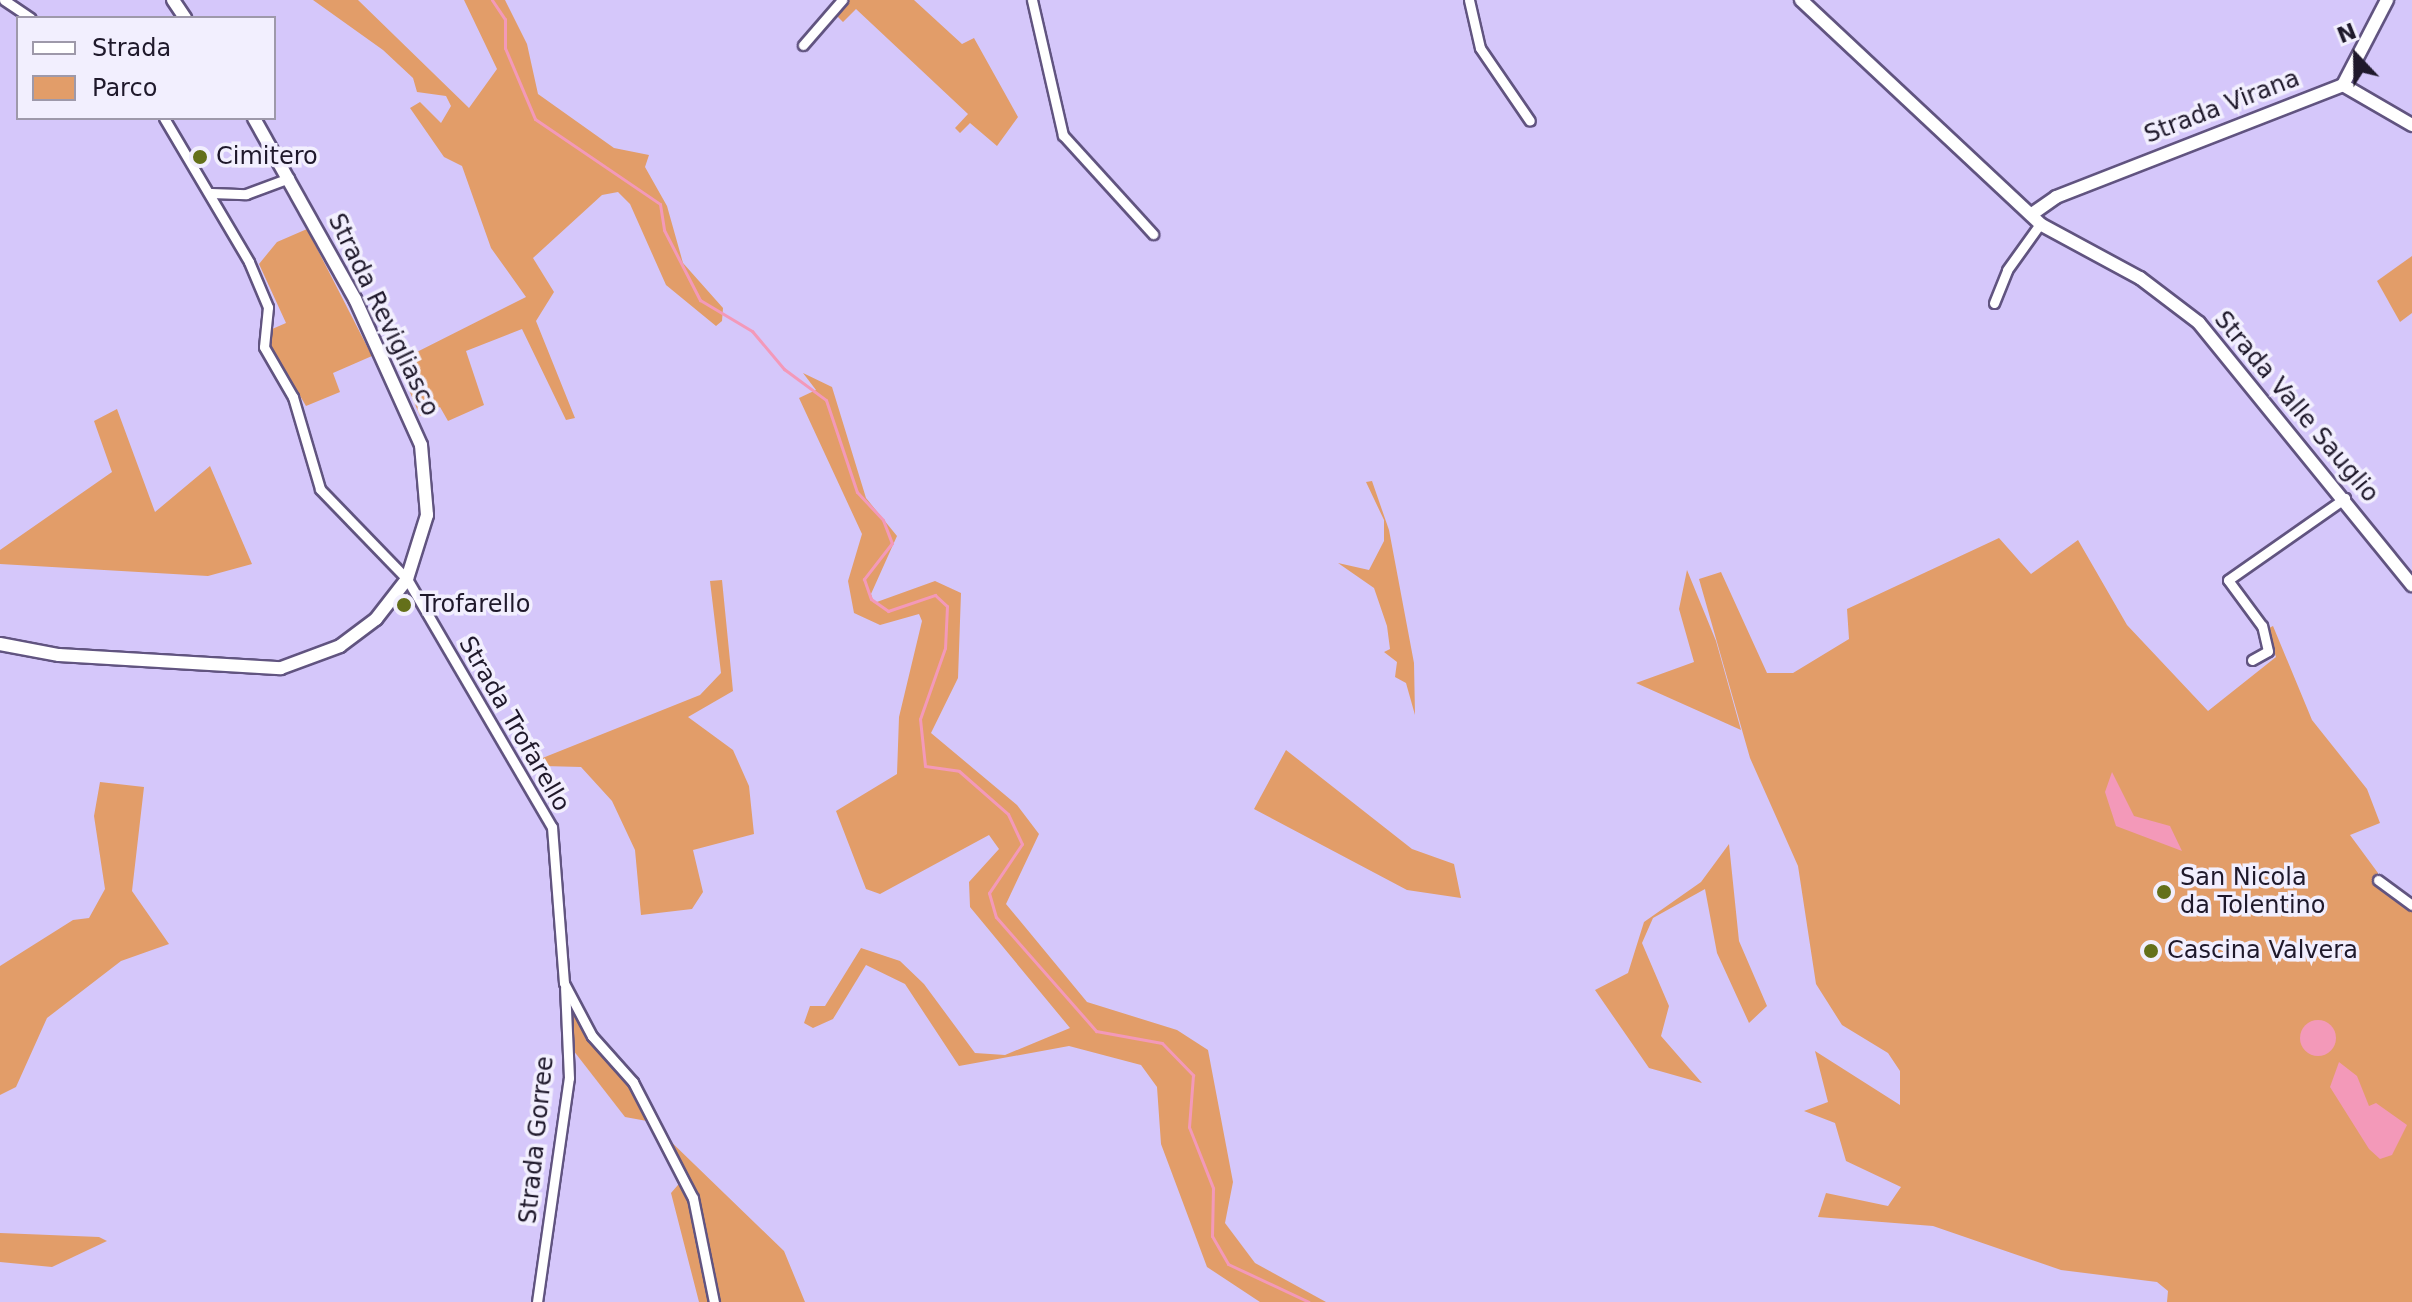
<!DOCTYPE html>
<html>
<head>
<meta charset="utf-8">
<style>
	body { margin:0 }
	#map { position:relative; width:2412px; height:1302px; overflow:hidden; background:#d5c7fa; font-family:"DejaVu Sans",sans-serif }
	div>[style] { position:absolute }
	.green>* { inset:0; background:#e29d69 }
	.water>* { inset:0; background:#f399b9 }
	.round { border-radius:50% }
	.stream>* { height:3px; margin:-1.5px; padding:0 1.5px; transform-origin:1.5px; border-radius:1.5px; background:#f399b9 }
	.roads { filter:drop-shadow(2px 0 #615480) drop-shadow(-2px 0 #615480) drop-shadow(0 2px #615480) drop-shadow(0 -2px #615480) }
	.minor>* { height:9px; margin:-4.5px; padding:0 4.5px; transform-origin:4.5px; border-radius:4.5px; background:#fff }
	.tertiary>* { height:12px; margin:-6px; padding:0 6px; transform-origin:6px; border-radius:6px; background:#fff }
	.dots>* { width:22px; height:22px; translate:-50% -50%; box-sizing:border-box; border:4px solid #f2effe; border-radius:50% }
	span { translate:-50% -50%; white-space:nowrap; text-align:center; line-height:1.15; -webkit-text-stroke:7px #f2effe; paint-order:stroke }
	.street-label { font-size:24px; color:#1f192b }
	.poi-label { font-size:24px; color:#1f192b }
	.left { translate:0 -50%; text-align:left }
	.legend { position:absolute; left:16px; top:16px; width:260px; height:104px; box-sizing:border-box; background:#f2effe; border:2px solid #9e99aa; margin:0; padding:10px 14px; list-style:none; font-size:24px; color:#1f192b }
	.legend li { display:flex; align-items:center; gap:16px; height:40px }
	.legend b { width:40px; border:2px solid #9e99aa }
	.north { position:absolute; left:2316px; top:16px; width:80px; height:80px; -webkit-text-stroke:6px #f2effe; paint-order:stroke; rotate:338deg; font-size:22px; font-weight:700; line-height:32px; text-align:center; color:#1f192b }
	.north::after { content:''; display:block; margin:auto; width:28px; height:36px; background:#1f192b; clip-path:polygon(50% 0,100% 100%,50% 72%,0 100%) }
</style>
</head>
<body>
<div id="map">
	<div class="green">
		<div style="clip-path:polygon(313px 0,358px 0,469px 108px,497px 69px,464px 0,505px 0,527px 44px,538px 94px,614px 148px,649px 155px,645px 167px,667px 206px,683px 263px,723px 308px,722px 321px,716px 326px,666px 285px,630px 204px,618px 192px,602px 195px,533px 258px,554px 292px,536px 321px,575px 418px,566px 420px,522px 329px,466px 351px,484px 405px,448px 421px,440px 407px,420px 416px,397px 362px,526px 297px,491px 248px,462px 166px,444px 157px,410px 108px,420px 102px,441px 123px,451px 106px,446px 96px,417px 92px,413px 78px,383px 50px)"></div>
		<div style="clip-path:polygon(847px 0,914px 0,962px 44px,974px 38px,1018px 117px,997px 146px,970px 123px,960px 133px,955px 128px,968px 114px,856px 9px,843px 22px,836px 15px)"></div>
		<div style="clip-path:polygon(307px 229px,372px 356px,333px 373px,340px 392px,306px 406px,263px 333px,286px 323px,259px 264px,277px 242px)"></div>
		<div style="clip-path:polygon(2412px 256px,2412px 313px,2400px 322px,2377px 281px)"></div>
		<div style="clip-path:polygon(803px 373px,832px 387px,866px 498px,897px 536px,871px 594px,874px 603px,935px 581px,961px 593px,958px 678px,931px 733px,1017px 805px,1039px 834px,1006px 904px,1087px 1002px,1177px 1030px,1208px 1050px,1233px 1182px,1225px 1223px,1255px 1263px,1326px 1302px,1260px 1302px,1207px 1267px,1161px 1144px,1157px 1087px,1141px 1065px,1069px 1046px,959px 1066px,905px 984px,866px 965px,833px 1019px,813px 1028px,804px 1023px,810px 1006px,825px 1006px,861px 948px,900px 961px,924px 984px,975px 1053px,1005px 1055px,1070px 1028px,970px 907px,969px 882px,999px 849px,989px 835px,880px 894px,866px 889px,836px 811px,897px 774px,899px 717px,922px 621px,919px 614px,880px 625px,854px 613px,848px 581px,862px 534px,799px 398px,816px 390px)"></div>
		<div style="clip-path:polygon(117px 409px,155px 512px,210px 466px,252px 564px,208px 576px,0 564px,0 550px,112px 472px,94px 421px)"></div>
		<div style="clip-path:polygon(1372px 481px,1389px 530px,1414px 663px,1415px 715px,1406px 683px,1395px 677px,1397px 662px,1384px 652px,1390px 649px,1387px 626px,1374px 588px,1338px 563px,1369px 570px,1384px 541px,1384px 520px,1366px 482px)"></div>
		<div style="clip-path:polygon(1999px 538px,2031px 574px,2078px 540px,2127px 625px,2208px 711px,2276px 657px,2267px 629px,2273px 626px,2312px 720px,2367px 789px,2380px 823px,2350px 835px,2378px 873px,2375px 886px,2412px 911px,2412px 1302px,2167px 1302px,2168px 1291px,2157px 1282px,2061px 1270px,1933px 1226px,1818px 1217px,1826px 1193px,1888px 1206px,1901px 1187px,1846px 1161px,1835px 1123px,1804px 1111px,1828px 1102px,1815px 1051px,1900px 1105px,1900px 1071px,1888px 1053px,1842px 1025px,1816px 984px,1798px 866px,1750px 758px,1699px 579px,1721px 572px,1767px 673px,1793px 673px,1849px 639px,1847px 609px)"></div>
		<div style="clip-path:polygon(1687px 570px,1716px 641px,1741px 730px,1636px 683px,1694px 662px,1679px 609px)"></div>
		<div style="clip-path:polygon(722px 580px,733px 691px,688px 717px,733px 750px,749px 786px,754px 834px,693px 850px,703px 892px,692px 909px,641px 915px,635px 850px,612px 801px,581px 767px,544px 766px,540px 759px,700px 695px,721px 673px,710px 581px)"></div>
		<div style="clip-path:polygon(1286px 750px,1412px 849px,1454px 864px,1461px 898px,1407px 890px,1254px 809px)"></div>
		<div style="clip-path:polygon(100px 782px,144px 787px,132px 891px,169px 944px,121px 961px,47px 1018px,16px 1087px,0 1095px,0 966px,73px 920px,89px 918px,105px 889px,94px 816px)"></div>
		<div style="clip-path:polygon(1729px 844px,1739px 941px,1767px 1006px,1749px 1023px,1717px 953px,1705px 889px,1653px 918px,1642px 943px,1669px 1006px,1661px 1036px,1702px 1083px,1649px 1068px,1595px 990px,1628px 973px,1644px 922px,1701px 882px)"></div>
		<div style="clip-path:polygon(567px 994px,631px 1084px,647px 1121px,625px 1117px,573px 1050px)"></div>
		<div style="clip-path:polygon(663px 1134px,784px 1251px,805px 1302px,699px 1302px,671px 1193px,684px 1178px)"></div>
		<div style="clip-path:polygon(0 1233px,99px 1237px,107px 1241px,52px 1267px,0 1262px)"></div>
	</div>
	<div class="water">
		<div style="clip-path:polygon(2112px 772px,2134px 816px,2170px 826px,2182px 851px,2116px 826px,2105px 792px)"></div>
		<div class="round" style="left:2300px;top:1020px;width:36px;height:36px"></div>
		<div style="clip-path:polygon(2339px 1062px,2357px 1076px,2369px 1106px,2376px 1103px,2407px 1125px,2392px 1155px,2380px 1159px,2369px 1149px,2330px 1087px)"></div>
	</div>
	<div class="stream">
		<div style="left:492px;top:0;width:23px;rotate:56deg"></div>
		<div style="left:505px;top:19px;width:29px;rotate:90deg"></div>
		<div style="left:505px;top:48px;width:77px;rotate:67.1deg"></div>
		<div style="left:535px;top:119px;width:151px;rotate:34.2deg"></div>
		<div style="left:660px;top:204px;width:26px;rotate:81deg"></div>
		<div style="left:664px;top:230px;width:79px;rotate:62.8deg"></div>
		<div style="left:700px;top:300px;width:61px;rotate:30.8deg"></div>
		<div style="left:752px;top:331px;width:50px;rotate:49.9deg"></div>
		<div style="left:784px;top:369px;width:52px;rotate:36.4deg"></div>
		<div style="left:826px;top:400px;width:97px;rotate:71.4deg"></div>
		<div style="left:857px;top:492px;width:38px;rotate:47deg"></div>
		<div style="left:883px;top:520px;width:25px;rotate:69deg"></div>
		<div style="left:892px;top:543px;width:46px;rotate:127.9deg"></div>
		<div style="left:864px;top:579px;width:21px;rotate:71deg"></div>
		<div style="left:871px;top:599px;width:21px;rotate:35deg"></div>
		<div style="left:888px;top:611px;width:50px;rotate:-18.8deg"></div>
		<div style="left:935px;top:595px;width:16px;rotate:43deg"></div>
		<div style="left:947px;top:606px;width:42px;rotate:92.7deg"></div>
		<div style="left:945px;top:648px;width:75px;rotate:109.4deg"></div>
		<div style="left:920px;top:719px;width:47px;rotate:83.9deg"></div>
		<div style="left:925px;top:766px;width:34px;rotate:8deg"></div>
		<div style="left:959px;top:771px;width:65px;rotate:41.3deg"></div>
		<div style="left:1008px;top:814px;width:33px;rotate:65deg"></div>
		<div style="left:1022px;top:844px;width:59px;rotate:124deg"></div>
		<div style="left:989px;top:893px;width:25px;rotate:74deg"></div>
		<div style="left:996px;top:917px;width:152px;rotate:48.7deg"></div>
		<div style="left:1096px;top:1031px;width:67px;rotate:10.3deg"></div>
		<div style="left:1162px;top:1043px;width:45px;rotate:45.9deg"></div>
		<div style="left:1193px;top:1075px;width:52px;rotate:94.4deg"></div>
		<div style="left:1189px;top:1127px;width:66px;rotate:68.5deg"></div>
		<div style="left:1213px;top:1188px;width:48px;rotate:91.2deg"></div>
		<div style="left:1212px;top:1236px;width:32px;rotate:60deg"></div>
		<div style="left:1228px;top:1264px;width:89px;rotate:25.1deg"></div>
	</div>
	<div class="roads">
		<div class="minor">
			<div style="left:4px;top:0;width:32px;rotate:34deg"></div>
			<div style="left:1032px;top:0;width:139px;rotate:77.1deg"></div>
			<div style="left:1063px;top:135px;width:134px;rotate:47.7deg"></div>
			<div style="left:1469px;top:0;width:49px;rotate:77.1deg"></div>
			<div style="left:1480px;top:48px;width:88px;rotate:55.6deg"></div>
			<div style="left:803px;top:45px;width:60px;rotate:-49.1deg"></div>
			<div style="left:164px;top:118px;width:167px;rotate:59.4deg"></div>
			<div style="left:249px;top:262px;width:49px;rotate:67.1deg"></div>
			<div style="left:268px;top:307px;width:40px;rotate:95.7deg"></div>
			<div style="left:264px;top:347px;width:58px;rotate:59.9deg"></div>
			<div style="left:293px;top:397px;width:96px;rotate:73.6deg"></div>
			<div style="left:320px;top:489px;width:125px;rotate:46deg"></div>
			<div style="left:407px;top:579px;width:287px;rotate:59.7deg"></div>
			<div style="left:552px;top:827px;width:156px;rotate:85.6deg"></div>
			<div style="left:564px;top:983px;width:60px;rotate:62.2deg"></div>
			<div style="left:592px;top:1036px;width:62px;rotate:48.3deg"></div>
			<div style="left:633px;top:1082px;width:131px;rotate:62.7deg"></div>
			<div style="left:693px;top:1198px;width:106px;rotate:78.6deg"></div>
			<div style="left:211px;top:193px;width:35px;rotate:2deg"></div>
			<div style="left:246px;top:194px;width:46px;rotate:-20.4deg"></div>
			<div style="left:1994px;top:303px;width:35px;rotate:-68deg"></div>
			<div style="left:2007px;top:270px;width:57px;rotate:-54.3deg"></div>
			<div style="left:2252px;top:660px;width:18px;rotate:-29deg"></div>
			<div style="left:2268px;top:651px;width:26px;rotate:-103deg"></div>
			<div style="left:2262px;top:626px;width:57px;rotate:-126.5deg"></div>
			<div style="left:2228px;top:580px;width:143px;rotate:-35deg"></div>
			<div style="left:2378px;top:880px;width:42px;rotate:36.3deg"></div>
			<div style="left:537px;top:1302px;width:226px;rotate:-81.9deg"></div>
			<div style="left:569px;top:1078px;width:90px;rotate:-92.5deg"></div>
		</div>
		<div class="tertiary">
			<div style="left:173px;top:0;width:22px;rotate:56deg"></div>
			<div style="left:1801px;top:0;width:328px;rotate:43.1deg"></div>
			<div style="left:2040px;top:224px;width:114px;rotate:28.4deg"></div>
			<div style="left:2140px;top:278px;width:74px;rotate:37.3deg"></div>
			<div style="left:2199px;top:323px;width:338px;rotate:50.9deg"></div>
			<div style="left:2343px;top:85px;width:80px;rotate:30.1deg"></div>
			<div style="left:2032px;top:214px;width:29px;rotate:-35deg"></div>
			<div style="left:2056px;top:197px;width:308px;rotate:-21.3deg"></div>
			<div style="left:2343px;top:85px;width:96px;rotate:-62.6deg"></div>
			<div style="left:0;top:644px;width:60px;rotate:10.6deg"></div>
			<div style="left:59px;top:655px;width:222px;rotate:3.4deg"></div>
			<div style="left:281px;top:668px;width:63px;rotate:-20.4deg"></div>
			<div style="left:340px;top:646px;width:45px;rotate:-36.9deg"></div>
			<div style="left:376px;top:619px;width:51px;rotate:-52.2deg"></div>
			<div style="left:407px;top:579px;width:67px;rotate:-72.6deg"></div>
			<div style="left:427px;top:515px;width:70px;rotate:-94.9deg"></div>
			<div style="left:421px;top:445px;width:160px;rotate:-114.3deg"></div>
			<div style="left:355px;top:299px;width:207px;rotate:-119.2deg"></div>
		</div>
	</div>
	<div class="dots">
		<div style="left:200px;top:157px;background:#64701a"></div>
		<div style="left:404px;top:605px;background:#64701a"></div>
		<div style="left:2164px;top:892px;background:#64701a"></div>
		<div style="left:2151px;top:951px;background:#64701a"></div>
	</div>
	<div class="street-label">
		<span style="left:2222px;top:107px;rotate:-21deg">Strada Virana</span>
		<span style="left:383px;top:315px;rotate:64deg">Strada Revigliasco</span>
		<span style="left:2296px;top:407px;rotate:50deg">Strada Valle Sauglio</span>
		<span style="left:514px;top:724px;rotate:60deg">Strada Trofarello</span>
		<span style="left:537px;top:1140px;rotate:-84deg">Strada Gorree</span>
	</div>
	<div class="poi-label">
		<span class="left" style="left:216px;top:157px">Cimitero</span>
		<span class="left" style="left:420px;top:605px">Trofarello</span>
		<span class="left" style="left:2180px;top:892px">San Nicola<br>da Tolentino</span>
		<span class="left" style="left:2167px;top:951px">Cascina Valvera</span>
	</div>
	<ul class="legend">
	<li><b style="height:10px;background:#fff"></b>Strada</li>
	<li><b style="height:22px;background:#e29d69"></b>Parco</li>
	</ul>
	<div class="north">N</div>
</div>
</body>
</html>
